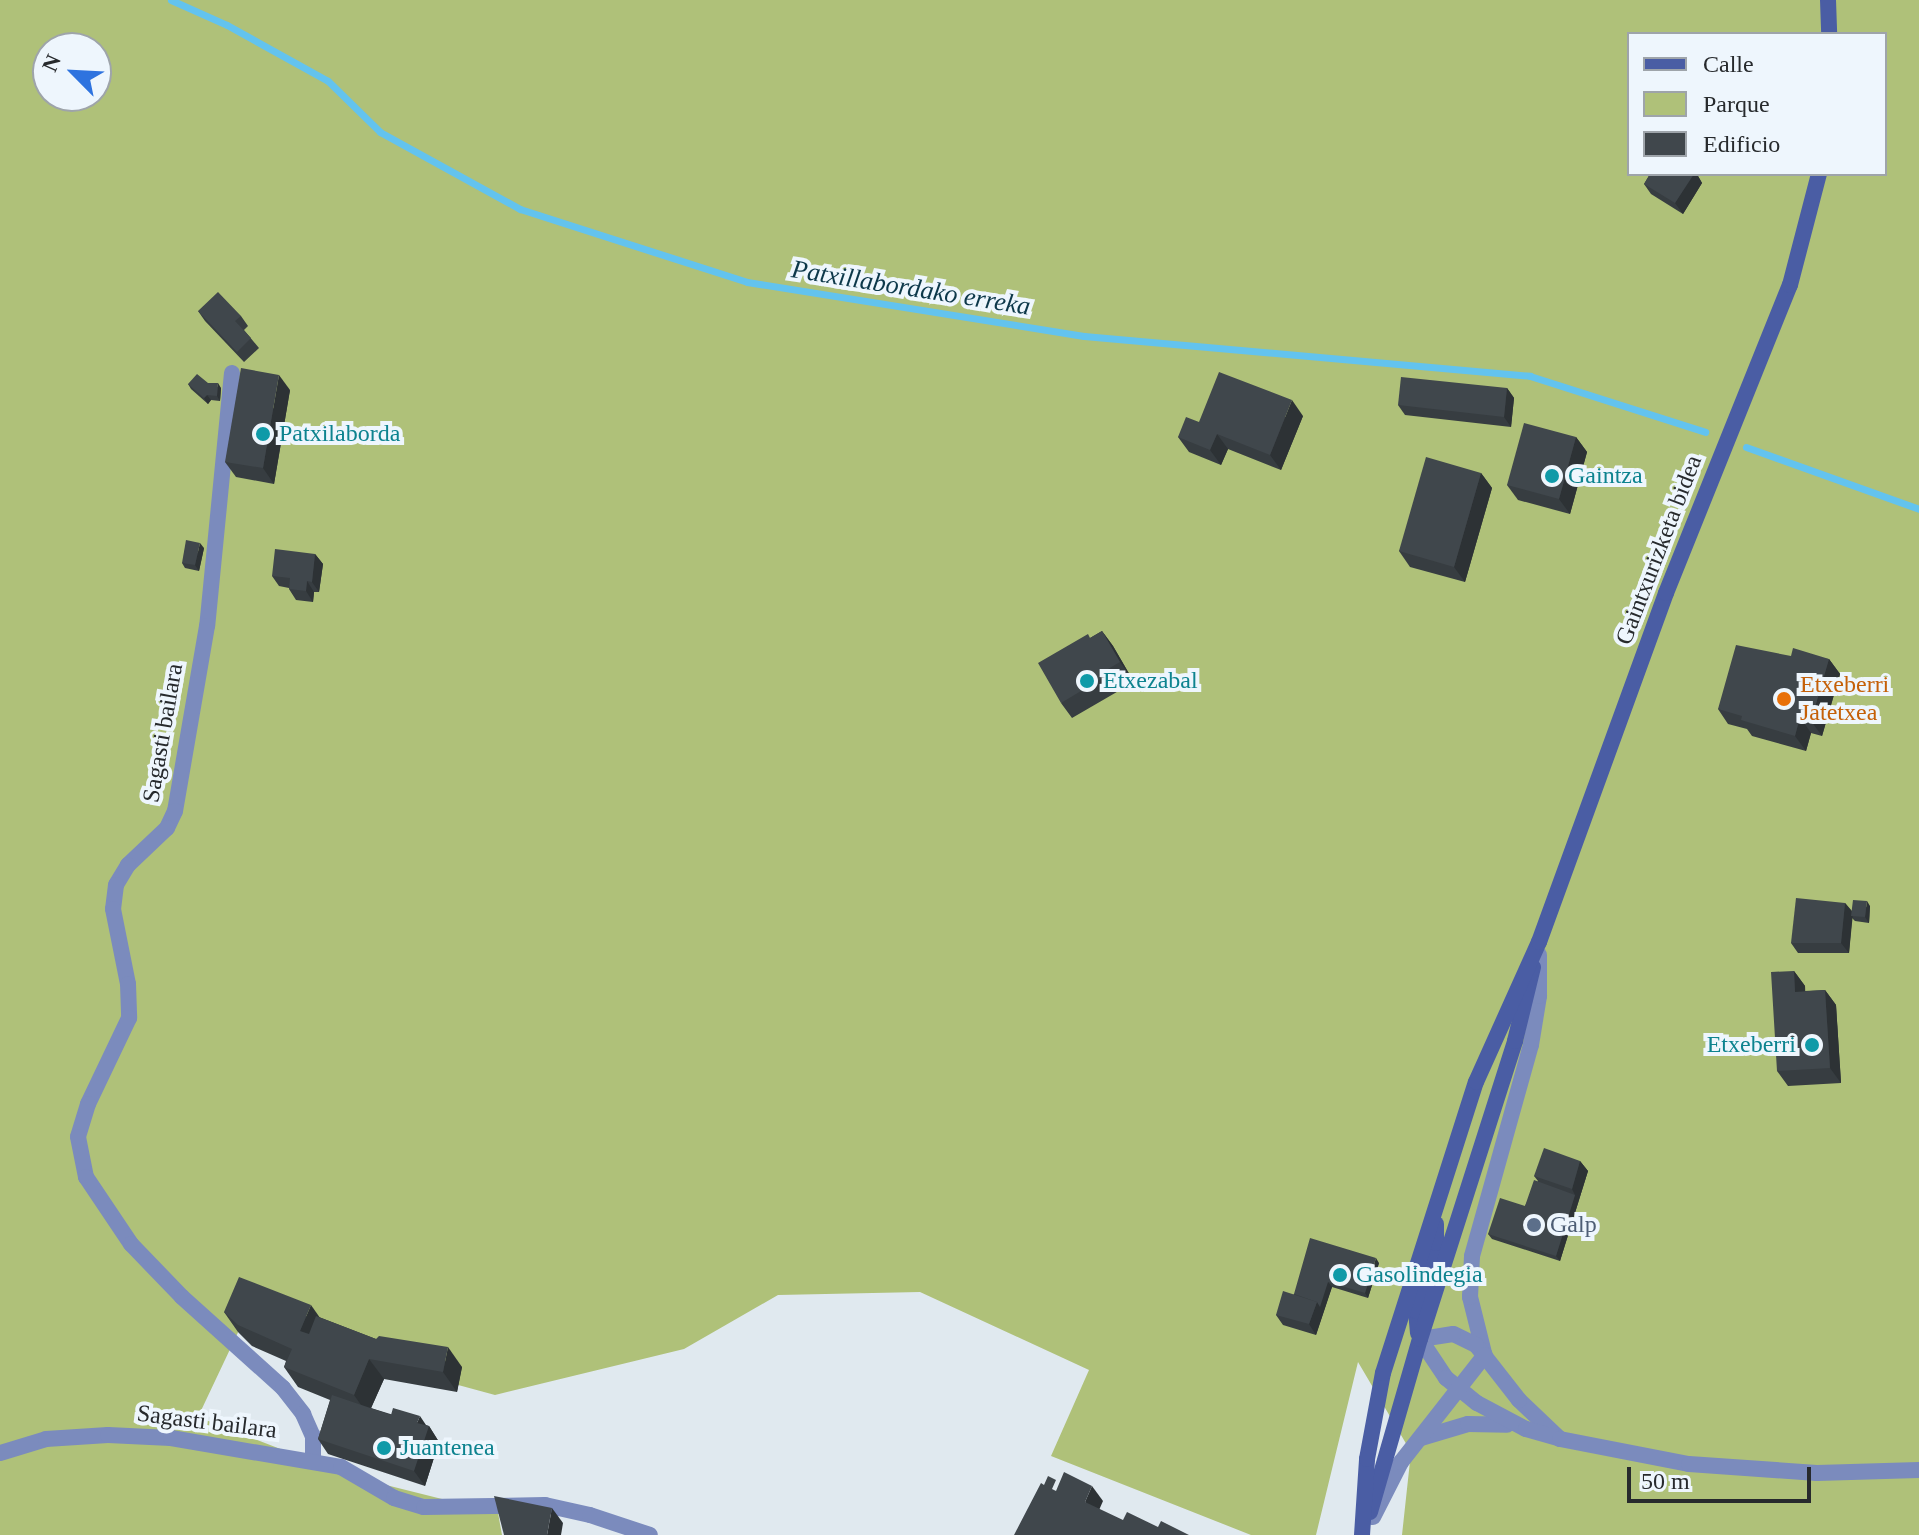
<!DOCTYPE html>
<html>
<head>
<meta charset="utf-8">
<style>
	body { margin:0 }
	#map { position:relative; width:1919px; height:1535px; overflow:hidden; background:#e0e9ef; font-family:"Times New Roman",serif }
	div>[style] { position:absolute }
	.green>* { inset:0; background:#afc179 }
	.stream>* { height:7px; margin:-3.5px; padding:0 3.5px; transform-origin:3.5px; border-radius:3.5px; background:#63c3ee }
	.street>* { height:16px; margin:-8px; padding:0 8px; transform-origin:8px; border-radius:8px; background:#7b8bbd }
	.secondary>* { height:16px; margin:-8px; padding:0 8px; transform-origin:8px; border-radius:8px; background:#4a5da4 }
	.wall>* { inset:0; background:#373d41 }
	.shaded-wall>* { inset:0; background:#2d3235 }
	.building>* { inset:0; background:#40474c }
	.dots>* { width:22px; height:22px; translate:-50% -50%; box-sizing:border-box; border:4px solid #eef6fd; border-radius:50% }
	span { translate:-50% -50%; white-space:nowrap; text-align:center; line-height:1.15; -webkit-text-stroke:8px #eef6fd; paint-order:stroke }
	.culture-label { font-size:24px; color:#0d838f }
	.left { translate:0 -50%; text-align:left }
	.right { translate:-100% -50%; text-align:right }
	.street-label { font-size:24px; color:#272a2d }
	.food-label { font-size:24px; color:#c56008 }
	.service-label { font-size:24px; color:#4e5e75 }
	.water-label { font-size:26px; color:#0d384a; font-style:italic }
	.legend { position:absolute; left:1627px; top:32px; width:260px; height:144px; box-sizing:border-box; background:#eef6fd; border:2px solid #9ea4aa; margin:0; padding:10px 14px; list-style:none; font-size:24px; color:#272a2d }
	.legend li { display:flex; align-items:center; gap:16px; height:40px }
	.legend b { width:40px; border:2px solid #9ea4aa }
	.north { position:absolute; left:32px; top:32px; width:80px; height:80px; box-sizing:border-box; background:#eef6fd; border:2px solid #9ea4aa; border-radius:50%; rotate:294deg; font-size:22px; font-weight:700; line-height:32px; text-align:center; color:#272a2d }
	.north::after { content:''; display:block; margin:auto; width:28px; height:36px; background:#2e73df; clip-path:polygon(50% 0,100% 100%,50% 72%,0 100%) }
	.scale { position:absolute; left:1627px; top:1467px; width:184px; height:36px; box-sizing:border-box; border:4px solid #272a2d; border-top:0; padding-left:10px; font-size:24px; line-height:28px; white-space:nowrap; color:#272a2d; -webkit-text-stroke:6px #eef6fd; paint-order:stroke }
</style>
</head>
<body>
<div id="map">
	<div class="green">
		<div style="clip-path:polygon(evenodd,0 0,1919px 0,1919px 1535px,1402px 1535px,1411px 1452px,1358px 1362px,1316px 1535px,1251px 1535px,1051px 1456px,1089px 1370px,920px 1292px,778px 1295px,684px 1349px,495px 1395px,241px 1326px,198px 1417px,350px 1476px,498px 1513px,502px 1535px,0 1535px,0 0,1629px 34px,1885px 34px,1885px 174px,1629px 174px,1629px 34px,0 0,48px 48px,96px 48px,96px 96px,48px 96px,48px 48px)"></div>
	</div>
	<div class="stream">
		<div style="left:171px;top:0;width:61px;rotate:24.1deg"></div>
		<div style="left:227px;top:25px;width:115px;rotate:29deg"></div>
		<div style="left:328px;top:81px;width:73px;rotate:44.4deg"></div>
		<div style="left:380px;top:132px;width:160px;rotate:28.8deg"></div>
		<div style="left:520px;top:209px;width:238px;rotate:17.8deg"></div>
		<div style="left:747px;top:282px;width:341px;rotate:9.1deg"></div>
		<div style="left:1084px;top:336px;width:448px;rotate:5.1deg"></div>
		<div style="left:1530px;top:376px;width:184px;rotate:17.7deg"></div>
		<div style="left:1746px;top:447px;width:184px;rotate:19.7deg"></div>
	</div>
	<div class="street">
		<div style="left:232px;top:373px;width:254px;rotate:95.6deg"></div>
		<div style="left:207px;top:626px;width:188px;rotate:99.8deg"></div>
		<div style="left:175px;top:811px;width:19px;rotate:115deg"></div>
		<div style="left:167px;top:828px;width:54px;rotate:136.5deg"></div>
		<div style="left:128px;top:865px;width:23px;rotate:121deg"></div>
		<div style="left:116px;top:885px;width:24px;rotate:97deg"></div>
		<div style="left:113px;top:909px;width:76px;rotate:78.7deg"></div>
		<div style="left:128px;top:984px;width:34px;rotate:88deg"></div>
		<div style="left:129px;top:1018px;width:95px;rotate:115.5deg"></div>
		<div style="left:88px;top:1104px;width:34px;rotate:107deg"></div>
		<div style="left:78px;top:1137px;width:41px;rotate:78.7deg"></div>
		<div style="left:86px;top:1177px;width:81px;rotate:56.1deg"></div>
		<div style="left:131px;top:1244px;width:74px;rotate:46.1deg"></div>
		<div style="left:182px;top:1297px;width:136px;rotate:42deg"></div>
		<div style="left:283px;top:1388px;width:33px;rotate:52deg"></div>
		<div style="left:303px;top:1414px;width:24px;rotate:66deg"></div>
		<div style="left:313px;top:1436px;width:24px;rotate:90deg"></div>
		<div style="left:1484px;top:1353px;width:58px;rotate:-104deg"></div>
		<div style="left:1470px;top:1297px;width:41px;rotate:-87.2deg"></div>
		<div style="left:1472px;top:1256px;width:219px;rotate:-74.4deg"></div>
		<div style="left:1531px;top:1045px;width:50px;rotate:-80.7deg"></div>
		<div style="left:1539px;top:996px;width:41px;rotate:-90deg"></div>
		<div style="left:1421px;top:1438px;width:49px;rotate:-16.6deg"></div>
		<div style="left:1468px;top:1424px;width:39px;rotate:1deg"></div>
		<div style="left:1560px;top:1439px;width:57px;rotate:-136.4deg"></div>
		<div style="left:1519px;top:1400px;width:70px;rotate:-128deg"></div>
		<div style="left:1476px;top:1345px;width:25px;rotate:-154deg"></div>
		<div style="left:1453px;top:1334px;width:33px;rotate:171deg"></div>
		<div style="left:1420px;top:1339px;width:47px;rotate:56.3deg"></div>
		<div style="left:1446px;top:1378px;width:40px;rotate:39deg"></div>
		<div style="left:1477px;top:1403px;width:55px;rotate:28deg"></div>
		<div style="left:1526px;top:1429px;width:35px;rotate:16deg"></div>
		<div style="left:1560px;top:1439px;width:131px;rotate:11deg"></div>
		<div style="left:1689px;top:1464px;width:128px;rotate:4deg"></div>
		<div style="left:1817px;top:1473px;width:102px;rotate:-1.7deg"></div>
		<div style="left:0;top:1453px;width:48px;rotate:-16.9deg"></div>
		<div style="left:46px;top:1439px;width:62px;rotate:-3.7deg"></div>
		<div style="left:108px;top:1435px;width:63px;rotate:2.7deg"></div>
		<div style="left:171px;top:1438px;width:172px;rotate:9.7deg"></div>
		<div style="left:341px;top:1467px;width:61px;rotate:30.3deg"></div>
		<div style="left:394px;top:1498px;width:31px;rotate:17deg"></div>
		<div style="left:424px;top:1507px;width:121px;rotate:-0.9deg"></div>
		<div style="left:545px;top:1505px;width:46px;rotate:12.5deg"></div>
		<div style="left:590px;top:1515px;width:63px;rotate:18.4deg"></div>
		<div style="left:1373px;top:1517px;width:62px;rotate:-63deg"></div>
		<div style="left:1401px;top:1462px;width:136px;rotate:-51.9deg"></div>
	</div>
	<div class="secondary">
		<div style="left:1828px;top:0;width:34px;rotate:88deg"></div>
		<div style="left:1418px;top:1333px;width:22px;rotate:-95deg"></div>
		<div style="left:1416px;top:1311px;width:71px;rotate:-73.6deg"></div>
		<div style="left:1436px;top:1243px;width:19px;rotate:-90deg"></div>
		<div style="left:1370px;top:1512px;width:180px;rotate:-73.9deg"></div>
		<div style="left:1420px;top:1339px;width:313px;rotate:-72.3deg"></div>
		<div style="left:1515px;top:1041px;width:76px;rotate:-76.3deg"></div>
		<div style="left:1362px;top:1535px;width:76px;rotate:-86.2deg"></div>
		<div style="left:1367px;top:1459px;width:87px;rotate:-79.5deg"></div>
		<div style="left:1383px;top:1373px;width:305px;rotate:-72.3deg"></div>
		<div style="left:1476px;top:1082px;width:154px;rotate:-65.8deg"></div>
		<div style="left:1539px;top:942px;width:371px;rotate:-70deg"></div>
		<div style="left:1666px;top:593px;width:332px;rotate:-68.1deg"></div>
		<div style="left:1790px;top:285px;width:115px;rotate:-75.4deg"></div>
	</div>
	<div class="wall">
		<div style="clip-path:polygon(1650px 174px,1699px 174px,1698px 176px,1702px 183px,1683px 214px,1651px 194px,1644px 184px)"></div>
		<div style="clip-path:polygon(198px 311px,241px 316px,248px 326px,244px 330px,259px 348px,244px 362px,205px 321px)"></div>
		<div style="clip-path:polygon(208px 383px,221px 388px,220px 401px,211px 400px,208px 404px,191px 389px,188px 384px)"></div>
		<div style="clip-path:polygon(1507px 388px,1514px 398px,1511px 427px,1405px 415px,1398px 405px)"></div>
		<div style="clip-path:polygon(290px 390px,274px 484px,236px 477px,225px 462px)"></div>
		<div style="clip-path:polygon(1303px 416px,1281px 470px,1228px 449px,1221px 465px,1189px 452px,1178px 437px,1199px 422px)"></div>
		<div style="clip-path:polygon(1576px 437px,1587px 452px,1570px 514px,1518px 500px,1507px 485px)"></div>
		<div style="clip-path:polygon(1481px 473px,1492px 488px,1465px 582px,1410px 567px,1399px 551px)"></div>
		<div style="clip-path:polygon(204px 548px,199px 571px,185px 568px,182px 563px)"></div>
		<div style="clip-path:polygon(315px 554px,323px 564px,319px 592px,314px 592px,313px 602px,296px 600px,289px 589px,289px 588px,279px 586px,272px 576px)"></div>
		<div style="clip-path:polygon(1102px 631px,1113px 646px,1131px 677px,1119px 684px,1122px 689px,1072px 718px,1061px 703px,1090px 638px)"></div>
		<div style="clip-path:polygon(1791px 656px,1829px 659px,1840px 674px,1822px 736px,1811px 733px,1806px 751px,1752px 736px,1747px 729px,1728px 724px,1718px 709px)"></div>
		<div style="clip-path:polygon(1845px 903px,1852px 911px,1870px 906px,1869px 923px,1855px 921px,1852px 918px,1849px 953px,1798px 953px,1791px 943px)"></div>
		<div style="clip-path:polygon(1794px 971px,1805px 986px,1805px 991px,1825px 990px,1836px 1005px,1841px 1083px,1788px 1086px,1777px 1071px)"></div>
		<div style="clip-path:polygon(1580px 1161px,1588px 1171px,1560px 1261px,1492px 1239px,1488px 1234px,1525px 1206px,1538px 1181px,1534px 1176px)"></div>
		<div style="clip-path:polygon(1379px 1263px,1368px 1298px,1332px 1287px,1316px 1335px,1283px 1325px,1276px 1315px,1294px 1294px)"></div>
		<div style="clip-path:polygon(224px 1312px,319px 1317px,376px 1339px,462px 1367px,457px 1392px,384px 1379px,371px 1408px,429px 1426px,439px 1442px,425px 1486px,328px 1454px,318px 1439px,330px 1400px,298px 1387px,284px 1367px,286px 1361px,252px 1346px,238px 1332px)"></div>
	</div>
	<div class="shaded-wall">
		<div style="clip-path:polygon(1693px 174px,1699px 174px,1698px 176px,1702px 183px,1683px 214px,1675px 203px)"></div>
		<div style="clip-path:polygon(279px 375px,290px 390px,274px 484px,263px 468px)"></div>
		<div style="clip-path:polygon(218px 383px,221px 388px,220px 401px,217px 396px)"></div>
		<div style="clip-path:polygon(1507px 388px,1514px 398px,1511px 427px,1504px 417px)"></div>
		<div style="clip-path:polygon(207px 395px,211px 400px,208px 404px,204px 398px)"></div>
		<div style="clip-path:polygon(1292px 400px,1303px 416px,1281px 470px,1270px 455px)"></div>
		<div style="clip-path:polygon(1217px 434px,1228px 449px,1221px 465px,1210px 450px)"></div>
		<div style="clip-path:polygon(1576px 437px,1587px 452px,1570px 514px,1559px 499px)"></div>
		<div style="clip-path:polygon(1481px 473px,1492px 488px,1465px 582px,1454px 567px)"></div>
		<div style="clip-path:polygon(200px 543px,204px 548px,199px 571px,195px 565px)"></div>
		<div style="clip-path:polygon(315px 554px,323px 564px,319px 592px,312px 582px)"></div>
		<div style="clip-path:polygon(307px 581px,314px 592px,313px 602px,306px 591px)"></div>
		<div style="clip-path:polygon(1102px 631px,1113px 646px,1131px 677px,1120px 662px)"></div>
		<div style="clip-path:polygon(1829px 659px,1840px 674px,1822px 736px,1811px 721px)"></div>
		<div style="clip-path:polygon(1800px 717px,1811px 733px,1806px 751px,1795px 736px)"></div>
		<div style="clip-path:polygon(1867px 901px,1870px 906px,1869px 923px,1865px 917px)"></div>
		<div style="clip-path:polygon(1845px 903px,1853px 913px,1849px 953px,1841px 943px)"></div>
		<div style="clip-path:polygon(1794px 971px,1805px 986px,1806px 1007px,1795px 992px)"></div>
		<div style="clip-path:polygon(1825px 990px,1836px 1005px,1841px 1083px,1830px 1068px)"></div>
		<div style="clip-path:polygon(1580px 1161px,1588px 1171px,1560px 1261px,1556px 1256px,1575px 1195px,1572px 1189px)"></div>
		<div style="clip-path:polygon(1376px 1258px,1379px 1263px,1368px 1298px,1365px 1293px)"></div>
		<div style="clip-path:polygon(1328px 1282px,1332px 1287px,1316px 1335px,1309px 1324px,1317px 1302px)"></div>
		<div style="clip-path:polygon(311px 1305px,325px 1325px,314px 1351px,300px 1331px)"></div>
		<div style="clip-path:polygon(448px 1347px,462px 1367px,457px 1392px,443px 1372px)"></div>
		<div style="clip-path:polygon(369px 1359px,384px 1379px,368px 1415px,354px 1395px)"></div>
		<div style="clip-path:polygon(420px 1416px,428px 1428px,429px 1426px,439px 1442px,425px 1486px,414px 1471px,417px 1423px)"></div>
		<div style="clip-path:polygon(1092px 1486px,1103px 1501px,1096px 1517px,1085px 1502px)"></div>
		<div style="clip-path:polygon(552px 1508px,563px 1523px,561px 1535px,547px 1535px)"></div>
	</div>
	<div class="building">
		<div style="clip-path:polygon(1650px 174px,1694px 174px,1675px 203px,1644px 184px)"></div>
		<div style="clip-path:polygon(218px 292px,241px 316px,235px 321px,251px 338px,237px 352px,198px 311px)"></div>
		<div style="clip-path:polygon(241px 368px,279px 375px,263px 468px,225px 462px)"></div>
		<div style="clip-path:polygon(1219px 372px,1292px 400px,1270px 455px,1217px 434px,1210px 450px,1178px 437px,1186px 417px,1199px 422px)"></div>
		<div style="clip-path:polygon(197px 374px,208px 383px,218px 383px,217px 396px,207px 395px,204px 398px,188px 384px)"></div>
		<div style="clip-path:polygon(1401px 377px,1507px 388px,1504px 417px,1398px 405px)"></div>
		<div style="clip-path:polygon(1524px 423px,1576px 437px,1559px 499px,1507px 485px)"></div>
		<div style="clip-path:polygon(1426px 457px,1481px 473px,1454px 567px,1399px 551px)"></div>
		<div style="clip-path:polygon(186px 540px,200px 543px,195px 565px,182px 563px)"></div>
		<div style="clip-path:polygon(275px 549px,315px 554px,312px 582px,307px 581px,306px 591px,289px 589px,290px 578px,272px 576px)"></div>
		<div style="clip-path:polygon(1102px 631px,1120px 662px,1108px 669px,1111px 673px,1061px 703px,1038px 663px,1088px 634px,1090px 638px)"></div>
		<div style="clip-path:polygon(1736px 645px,1791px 656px,1793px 648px,1829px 659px,1811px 721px,1800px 717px,1795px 736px,1741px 720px,1742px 716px,1718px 709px)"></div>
		<div style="clip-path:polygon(1796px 898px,1845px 903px,1841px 943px,1791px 943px)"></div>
		<div style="clip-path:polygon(1853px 900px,1867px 901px,1865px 917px,1851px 916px)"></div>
		<div style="clip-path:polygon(1794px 971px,1795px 992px,1825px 990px,1830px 1068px,1777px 1071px,1771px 972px)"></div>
		<div style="clip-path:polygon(1544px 1148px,1580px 1161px,1572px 1189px,1534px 1176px)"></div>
		<div style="clip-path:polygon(1534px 1180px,1575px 1195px,1556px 1256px,1488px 1234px,1500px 1198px,1525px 1206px)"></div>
		<div style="clip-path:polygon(1310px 1238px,1376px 1258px,1365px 1293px,1328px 1282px,1320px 1307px,1317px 1302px,1294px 1294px)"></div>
		<div style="clip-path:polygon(239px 1277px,311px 1305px,300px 1331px,309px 1334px,316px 1316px,376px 1339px,379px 1336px,448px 1347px,443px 1372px,369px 1359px,354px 1395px,284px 1367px,292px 1349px,238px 1325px,224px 1312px)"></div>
		<div style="clip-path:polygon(1283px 1291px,1317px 1302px,1309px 1324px,1276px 1315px)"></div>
		<div style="clip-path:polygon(332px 1395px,391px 1415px,393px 1408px,420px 1416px,417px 1423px,429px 1426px,414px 1471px,318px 1439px)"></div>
		<div style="clip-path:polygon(1064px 1472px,1092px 1486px,1085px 1502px,1123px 1520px,1127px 1512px,1158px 1527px,1161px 1521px,1189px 1535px,1014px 1535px,1041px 1483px,1044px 1485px,1048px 1476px,1056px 1480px,1052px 1489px,1056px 1491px)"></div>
		<div style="clip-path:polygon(494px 1496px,552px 1508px,547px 1535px,504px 1535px)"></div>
	</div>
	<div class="dots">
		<div style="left:263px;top:434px;background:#0f9aa8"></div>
		<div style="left:1552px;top:476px;background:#0f9aa8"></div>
		<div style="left:1087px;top:681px;background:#0f9aa8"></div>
		<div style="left:1784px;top:699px;background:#e8710a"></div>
		<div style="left:1812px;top:1045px;background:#0f9aa8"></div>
		<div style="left:1534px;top:1225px;background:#5c6f8a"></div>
		<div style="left:1340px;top:1275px;background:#0f9aa8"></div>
		<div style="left:384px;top:1448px;background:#0f9aa8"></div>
	</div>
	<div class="culture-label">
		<span class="left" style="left:279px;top:434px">Patxilaborda</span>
		<span class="left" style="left:1568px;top:476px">Gaintza</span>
		<span class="left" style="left:1103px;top:681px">Etxezabal</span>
		<span class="right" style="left:1796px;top:1045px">Etxeberri</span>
		<span class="left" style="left:1356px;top:1275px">Gasolindegia</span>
		<span class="left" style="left:400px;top:1448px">Juantenea</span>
	</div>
	<div class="street-label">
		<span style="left:1659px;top:550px;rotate:-69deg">Gaintxurizketa bidea</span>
		<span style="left:163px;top:733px;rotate:-80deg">Sagasti bailara</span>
		<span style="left:207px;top:1422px;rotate:7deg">Sagasti bailara</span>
	</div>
	<div class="food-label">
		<span class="left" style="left:1800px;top:699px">Etxeberri<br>Jatetxea</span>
	</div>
	<div class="service-label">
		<span class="left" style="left:1550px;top:1225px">Galp</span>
	</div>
	<div class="water-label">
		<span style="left:911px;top:288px;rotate:9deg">Patxillabordako erreka</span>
	</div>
	<ul class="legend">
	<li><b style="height:10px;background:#4a5da4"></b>Calle</li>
	<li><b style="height:22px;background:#afc179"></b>Parque</li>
	<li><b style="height:22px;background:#40474c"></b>Edificio</li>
	</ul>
	<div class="north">N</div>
	<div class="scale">50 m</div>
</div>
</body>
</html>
